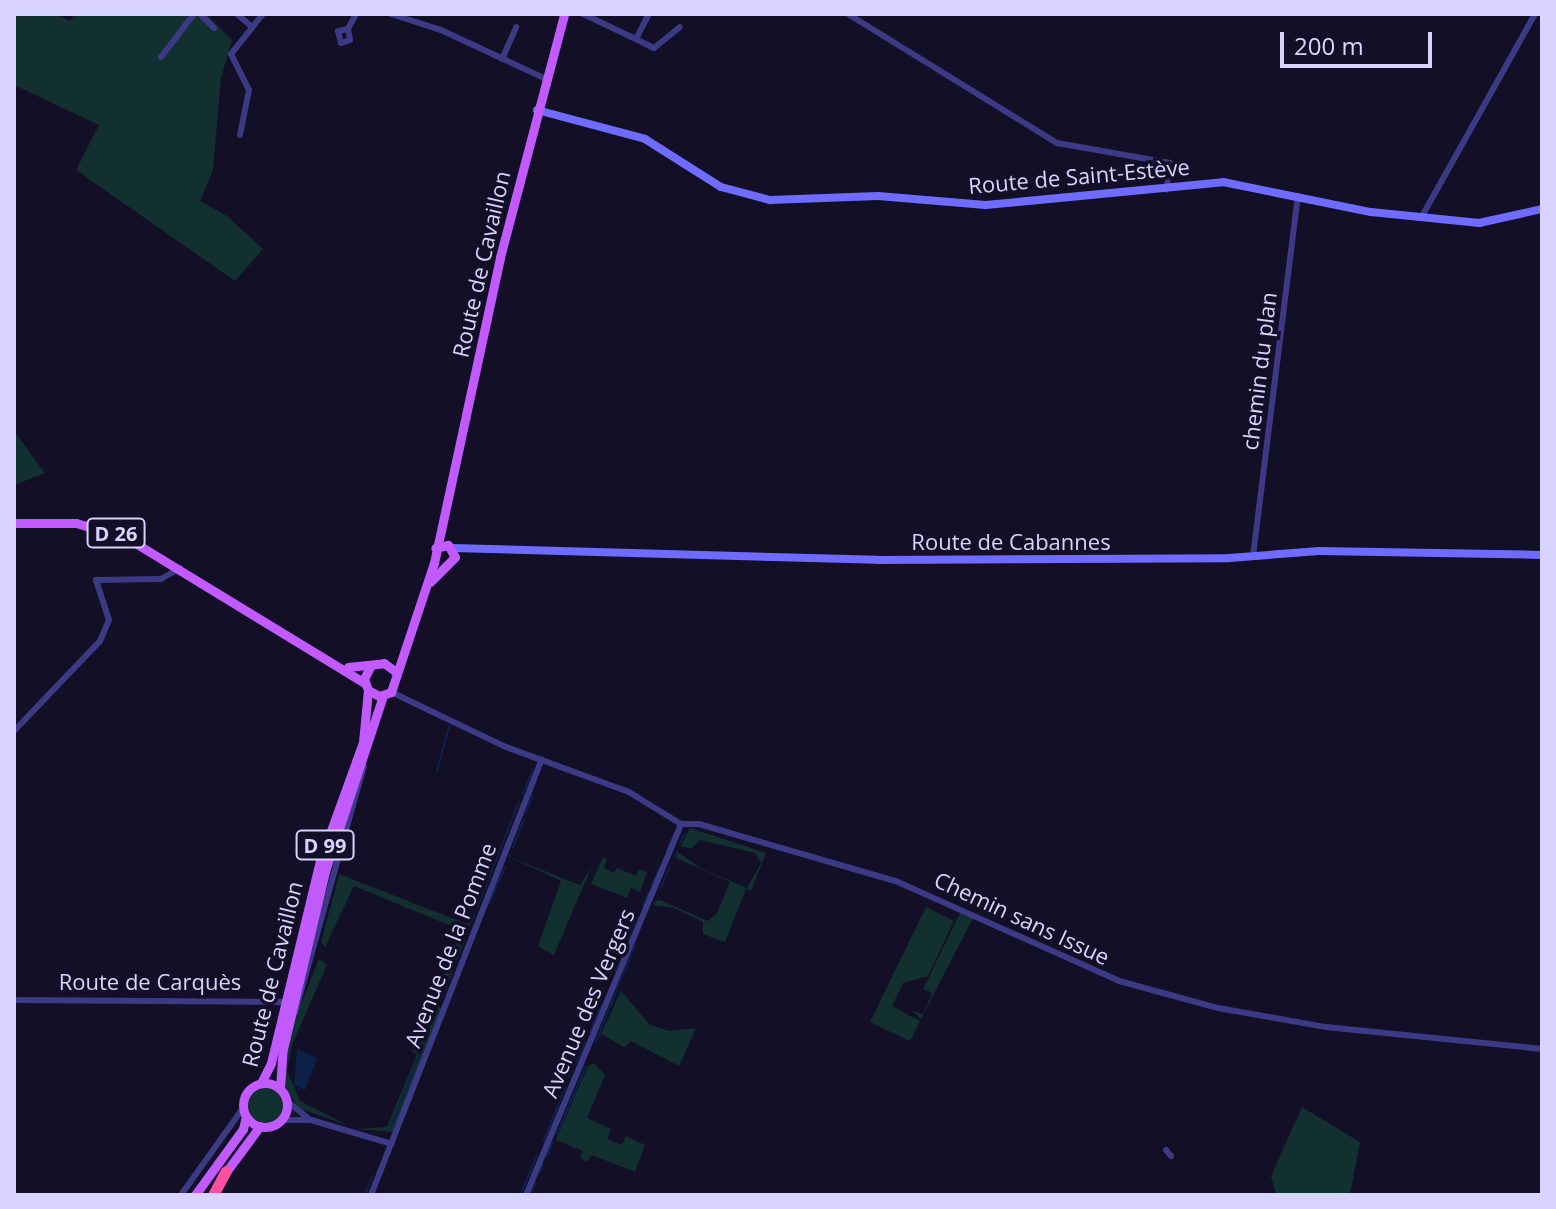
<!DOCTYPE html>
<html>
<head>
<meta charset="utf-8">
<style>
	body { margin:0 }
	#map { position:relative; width:1556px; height:1209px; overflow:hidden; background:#130f26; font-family:"Open Sans",sans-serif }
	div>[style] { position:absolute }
	.green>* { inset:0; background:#12302f }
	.round { border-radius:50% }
	.water>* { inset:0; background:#0c2248 }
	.stream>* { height:2px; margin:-1px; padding:0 1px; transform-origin:1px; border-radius:1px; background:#0c2248 }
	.street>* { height:6px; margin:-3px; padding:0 3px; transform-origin:3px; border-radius:3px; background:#3d3a85 }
	.secondary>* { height:8px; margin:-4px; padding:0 4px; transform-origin:4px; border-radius:4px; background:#6f6bff }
	.primary>* { height:9px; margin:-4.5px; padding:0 4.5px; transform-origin:4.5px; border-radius:4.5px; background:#c25bff }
	.primary>.ring { margin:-4.5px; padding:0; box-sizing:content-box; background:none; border:9px solid #c25bff; border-radius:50% }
	.highway>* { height:11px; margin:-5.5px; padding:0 5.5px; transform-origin:5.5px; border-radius:5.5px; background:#ff4fa3 }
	span { translate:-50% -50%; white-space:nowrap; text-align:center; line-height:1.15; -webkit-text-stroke:7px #130f26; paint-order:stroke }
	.shield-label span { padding:2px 6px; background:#130f26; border:2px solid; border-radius:6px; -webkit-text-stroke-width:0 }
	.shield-label { font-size:20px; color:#d9d4ff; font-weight:700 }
	.street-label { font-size:22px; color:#d9d4ff }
	.frame { position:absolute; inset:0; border:16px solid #d9d4ff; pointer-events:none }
	.scale { position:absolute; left:1280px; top:32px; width:152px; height:36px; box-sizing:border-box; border:4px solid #d9d4ff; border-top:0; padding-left:10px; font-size:24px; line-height:28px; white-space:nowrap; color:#d9d4ff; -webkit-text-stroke:6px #130f26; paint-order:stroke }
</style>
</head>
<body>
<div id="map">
	<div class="green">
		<div style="clip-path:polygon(14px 14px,56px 14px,70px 21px,75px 14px,206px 14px,232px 40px,221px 78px,213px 170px,200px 201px,227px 216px,263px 249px,235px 281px,76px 170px,99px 125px,14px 85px)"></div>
		<div style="clip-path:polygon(14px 431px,45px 473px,14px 485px)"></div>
		<div style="clip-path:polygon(690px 828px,766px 853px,751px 891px,746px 889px,725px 942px,703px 934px,703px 922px,672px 907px,655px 906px,654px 901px,660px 900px,708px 921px,717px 913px,730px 882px,676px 858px,678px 852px,702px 869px,747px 888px,761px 863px,755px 853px,700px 840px,691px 849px,681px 846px)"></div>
		<div style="clip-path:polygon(507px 856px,580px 885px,592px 866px,554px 955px,538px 946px,561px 881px)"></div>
		<div style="clip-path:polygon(603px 857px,607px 859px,604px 868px,614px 873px,617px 868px,636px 876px,639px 869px,647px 872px,640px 892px,631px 888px,627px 898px,591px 884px)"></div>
		<div style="clip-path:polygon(339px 874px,467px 924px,477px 914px,466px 932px,354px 886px,325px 947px,321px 942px)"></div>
		<div style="clip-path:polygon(926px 907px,954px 921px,928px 976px,903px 983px,892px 1006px,920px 1021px,910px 1041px,870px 1022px)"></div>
		<div style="clip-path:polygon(961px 911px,973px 918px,921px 1019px,912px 1011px,923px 1014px,932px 993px,923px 989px)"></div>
		<div style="clip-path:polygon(458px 938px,465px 940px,446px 990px,438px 989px)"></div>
		<div style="clip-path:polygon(319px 959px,327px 965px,292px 1045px,287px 1071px,300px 1101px,347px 1125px,298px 1108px,283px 1082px,292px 1027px)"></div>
		<div style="clip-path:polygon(621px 991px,650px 1025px,669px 1031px,696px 1028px,679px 1066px,631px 1041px,624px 1047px,601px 1034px)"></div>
		<div style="clip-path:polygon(436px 1003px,441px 1008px,428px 1049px,393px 1132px,357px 1129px,387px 1127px,417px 1054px,412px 1052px)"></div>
		<div style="clip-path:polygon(594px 1063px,605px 1075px,587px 1118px,611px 1129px,607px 1139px,622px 1145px,626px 1136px,645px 1145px,635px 1172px,592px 1155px,587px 1162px,580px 1158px,583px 1151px,556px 1140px,588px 1066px)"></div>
		<div class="round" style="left:248px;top:1087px;width:36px;height:36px"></div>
		<div style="clip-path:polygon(1302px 1107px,1360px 1142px,1350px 1195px,1276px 1195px,1271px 1176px)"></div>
	</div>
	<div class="water">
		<div style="clip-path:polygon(297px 1049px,317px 1058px,305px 1090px,294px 1085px)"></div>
	</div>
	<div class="stream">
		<div style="left:437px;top:771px;width:46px;rotate:-74.7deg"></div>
		<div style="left:523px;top:794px;width:27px;rotate:-68deg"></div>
		<div style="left:526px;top:812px;width:18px;rotate:-68deg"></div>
		<div style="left:680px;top:843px;width:9px;rotate:-63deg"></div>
		<div style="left:513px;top:847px;width:30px;rotate:-69deg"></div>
		<div style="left:667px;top:850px;width:13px;rotate:-67deg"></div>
		<div style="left:509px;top:857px;width:2px;rotate:-63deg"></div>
		<div style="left:674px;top:857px;width:7px;rotate:-63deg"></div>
		<div style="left:651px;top:886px;width:19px;rotate:-65deg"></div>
		<div style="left:661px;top:887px;width:22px;rotate:-66deg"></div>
		<div style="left:489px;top:904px;width:40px;rotate:-66.6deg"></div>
		<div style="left:654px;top:904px;width:2px;rotate:-63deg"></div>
		<div style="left:643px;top:905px;width:15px;rotate:-67deg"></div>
		<div style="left:478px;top:906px;width:112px;rotate:-68.5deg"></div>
		<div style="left:467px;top:930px;width:17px;rotate:-65deg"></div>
		<div style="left:624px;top:952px;width:37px;rotate:-70deg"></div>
		<div style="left:615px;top:971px;width:13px;rotate:-67deg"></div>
		<div style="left:590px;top:1032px;width:28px;rotate:-67deg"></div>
		<div style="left:596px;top:1041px;width:106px;rotate:-67.8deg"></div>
		<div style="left:576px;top:1063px;width:23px;rotate:-67deg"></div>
		<div style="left:569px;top:1077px;width:8px;rotate:-67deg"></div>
		<div style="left:391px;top:1127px;width:199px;rotate:-68.8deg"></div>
		<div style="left:557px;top:1134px;width:74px;rotate:-66.9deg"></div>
		<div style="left:543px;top:1142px;width:58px;rotate:-67.8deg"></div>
		<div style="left:547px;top:1156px;width:15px;rotate:-67deg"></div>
		<div style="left:539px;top:1173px;width:9px;rotate:-63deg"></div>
		<div style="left:365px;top:1195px;width:19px;rotate:-69deg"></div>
		<div style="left:520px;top:1195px;width:43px;rotate:-66.4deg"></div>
		<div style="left:530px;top:1195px;width:14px;rotate:-65deg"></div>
	</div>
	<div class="street">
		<div style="left:200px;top:14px;width:20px;rotate:45deg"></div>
		<div style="left:237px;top:14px;width:18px;rotate:41deg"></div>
		<div style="left:391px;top:14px;width:52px;rotate:17.7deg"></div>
		<div style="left:441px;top:30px;width:118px;rotate:25deg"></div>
		<div style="left:583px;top:14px;width:59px;rotate:25.3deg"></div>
		<div style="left:636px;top:39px;width:28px;rotate:-63deg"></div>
		<div style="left:848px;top:14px;width:246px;rotate:31.7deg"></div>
		<div style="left:1057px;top:143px;width:115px;rotate:10deg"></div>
		<div style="left:1170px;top:163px;width:27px;rotate:98deg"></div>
		<div style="left:348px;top:29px;width:11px;rotate:80deg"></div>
		<div style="left:350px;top:40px;width:9px;rotate:162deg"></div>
		<div style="left:341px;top:43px;width:12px;rotate:-104deg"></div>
		<div style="left:338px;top:31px;width:10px;rotate:-11deg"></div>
		<div style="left:348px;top:29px;width:17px;rotate:-62deg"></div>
		<div style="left:636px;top:39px;width:20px;rotate:27deg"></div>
		<div style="left:654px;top:48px;width:33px;rotate:-39deg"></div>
		<div style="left:161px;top:57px;width:54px;rotate:-52.5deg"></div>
		<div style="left:502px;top:59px;width:35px;rotate:-66deg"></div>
		<div style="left:240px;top:135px;width:46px;rotate:-78.7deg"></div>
		<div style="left:249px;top:90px;width:40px;rotate:-116.6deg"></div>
		<div style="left:231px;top:54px;width:51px;rotate:-51.3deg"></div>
		<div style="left:1421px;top:218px;width:234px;rotate:-60.8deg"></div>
		<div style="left:1253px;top:556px;width:363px;rotate:-82.9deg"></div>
		<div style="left:391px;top:692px;width:127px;rotate:25.6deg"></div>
		<div style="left:506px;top:747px;width:131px;rotate:20.1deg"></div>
		<div style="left:629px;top:792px;width:61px;rotate:31.6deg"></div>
		<div style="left:14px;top:731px;width:124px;rotate:-46.3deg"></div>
		<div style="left:100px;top:641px;width:23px;rotate:-67deg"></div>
		<div style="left:109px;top:620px;width:42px;rotate:-108deg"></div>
		<div style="left:96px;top:580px;width:65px;rotate:-0.9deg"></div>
		<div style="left:161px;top:579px;width:22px;rotate:-30deg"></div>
		<div style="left:681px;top:824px;width:18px"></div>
		<div style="left:699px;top:824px;width:207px;rotate:16.2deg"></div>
		<div style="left:898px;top:882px;width:242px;rotate:24.1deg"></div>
		<div style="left:1119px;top:981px;width:103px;rotate:15.3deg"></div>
		<div style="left:1218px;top:1008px;width:110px;rotate:10deg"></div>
		<div style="left:1326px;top:1027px;width:217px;rotate:5.8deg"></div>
		<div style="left:14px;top:1000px;width:271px;rotate:0.4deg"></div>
		<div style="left:295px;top:1013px;width:256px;rotate:-74.4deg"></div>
		<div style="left:288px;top:1102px;width:26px;rotate:39deg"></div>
		<div style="left:282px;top:1120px;width:29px"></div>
		<div style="left:311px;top:1120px;width:84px;rotate:16.5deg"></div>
		<div style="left:1166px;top:1150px;width:8px;rotate:50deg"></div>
		<div style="left:181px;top:1195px;width:107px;rotate:-54.5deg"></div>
		<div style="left:371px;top:1195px;width:468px;rotate:-68.6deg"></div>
		<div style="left:526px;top:1195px;width:402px;rotate:-67.3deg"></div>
	</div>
	<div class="secondary">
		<div style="left:537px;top:110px;width:112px;rotate:15deg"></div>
		<div style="left:645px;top:139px;width:90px;rotate:32.3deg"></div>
		<div style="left:721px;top:187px;width:51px;rotate:14.9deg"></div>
		<div style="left:770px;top:200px;width:108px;rotate:-2.1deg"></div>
		<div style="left:878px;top:196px;width:108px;rotate:4.8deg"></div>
		<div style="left:986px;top:205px;width:238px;rotate:-5.5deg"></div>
		<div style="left:1223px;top:182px;width:151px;rotate:11.5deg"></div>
		<div style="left:1371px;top:212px;width:109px;rotate:5.8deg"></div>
		<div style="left:1479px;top:223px;width:65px;rotate:-12.5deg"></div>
		<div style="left:452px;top:548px;width:425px;rotate:1.6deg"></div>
		<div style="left:877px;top:560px;width:352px;rotate:-0.3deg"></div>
		<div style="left:1229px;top:558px;width:90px;rotate:-4.4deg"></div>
		<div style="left:1319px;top:551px;width:223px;rotate:1deg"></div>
	</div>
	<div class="primary">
		<div style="left:14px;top:523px;width:62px"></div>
		<div style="left:76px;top:523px;width:53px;rotate:16.4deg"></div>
		<div style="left:127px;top:538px;width:279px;rotate:31.4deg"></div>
		<div style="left:430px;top:582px;width:35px;rotate:-45deg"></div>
		<div style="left:455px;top:557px;width:14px;rotate:-120deg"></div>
		<div style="left:448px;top:545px;width:13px;rotate:167deg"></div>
		<div style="left:348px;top:667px;width:36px;rotate:-6deg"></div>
		<div style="left:384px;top:663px;width:15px;rotate:37deg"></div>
		<div style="left:370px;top:667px;width:13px;rotate:117deg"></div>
		<div style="left:364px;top:679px;width:12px;rotate:70deg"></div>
		<div style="left:368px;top:690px;width:13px;rotate:29deg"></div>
		<div style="left:379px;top:696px;width:13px;rotate:-18deg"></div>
		<div style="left:391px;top:692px;width:136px;rotate:-71.6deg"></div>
		<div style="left:434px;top:563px;width:313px;rotate:-77.8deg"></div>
		<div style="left:500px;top:257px;width:251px;rotate:-75.2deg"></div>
		<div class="ring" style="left:243px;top:1083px;width:35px;height:35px"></div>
		<div style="left:261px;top:1083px;width:22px;rotate:-63deg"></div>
		<div style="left:271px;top:1063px;width:208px;rotate:-76.4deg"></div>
		<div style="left:320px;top:861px;width:127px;rotate:-70.1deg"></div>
		<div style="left:363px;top:742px;width:52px;rotate:-84.5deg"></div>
		<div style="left:280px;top:1088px;width:39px;rotate:-86deg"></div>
		<div style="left:283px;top:1049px;width:183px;rotate:-76.7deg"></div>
		<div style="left:325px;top:871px;width:184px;rotate:-71.7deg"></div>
		<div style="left:223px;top:1176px;width:62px;rotate:-53.5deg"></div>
		<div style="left:195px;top:1195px;width:82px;rotate:-54deg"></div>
		<div style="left:243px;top:1129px;width:13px;rotate:-77deg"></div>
	</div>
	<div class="highway">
		<div style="left:213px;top:1195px;width:27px;rotate:-62deg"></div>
	</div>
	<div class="shield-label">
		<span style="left:116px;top:533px">D 26</span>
		<span style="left:325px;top:845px">D 99</span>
	</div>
	<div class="street-label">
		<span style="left:1079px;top:176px;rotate:-5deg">Route de Saint-Estève</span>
		<span style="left:481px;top:264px;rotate:-77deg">Route de Cavaillon</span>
		<span style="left:1259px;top:371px;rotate:-83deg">chemin du plan</span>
		<span style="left:1011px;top:542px">Route de Cabannes</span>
		<span style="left:1022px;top:918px;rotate:25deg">Chemin sans Issue</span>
		<span style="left:450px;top:945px;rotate:-69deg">Avenue de la Pomme</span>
		<span style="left:272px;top:974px;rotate:-76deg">Route de Cavaillon</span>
		<span style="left:150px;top:982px">Route de Carquès</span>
		<span style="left:588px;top:1003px;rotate:-67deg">Avenue des Vergers</span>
	</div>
	<div class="frame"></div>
	<div class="scale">200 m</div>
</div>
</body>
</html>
